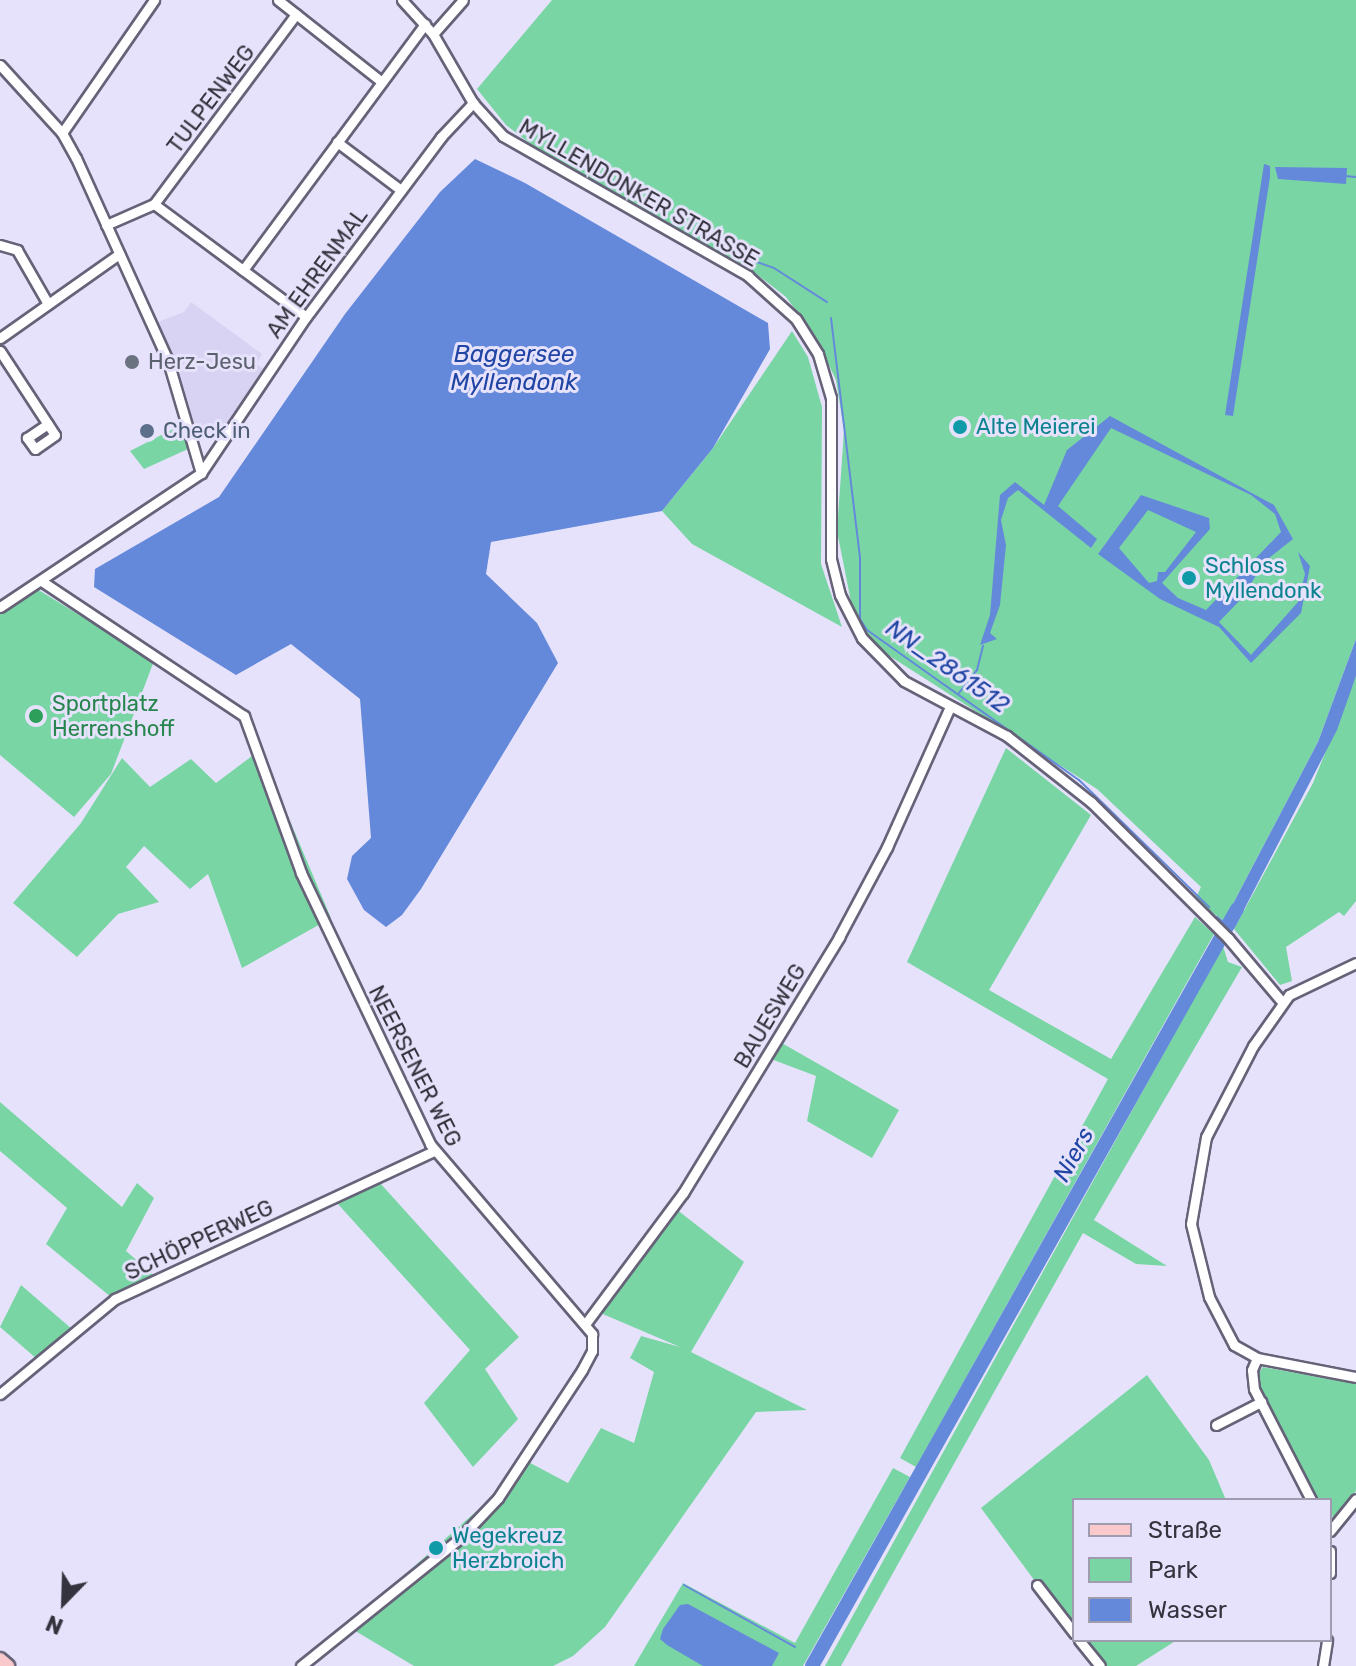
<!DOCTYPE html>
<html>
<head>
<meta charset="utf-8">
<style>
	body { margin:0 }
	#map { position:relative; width:1356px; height:1666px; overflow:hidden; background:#e6e2fc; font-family:Rubik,sans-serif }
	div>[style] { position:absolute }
	.built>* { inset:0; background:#d8d3f3 }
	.green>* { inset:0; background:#79d6a4 }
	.water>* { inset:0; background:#6489da }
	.stream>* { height:2px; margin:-1px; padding:0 1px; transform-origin:1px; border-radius:1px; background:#6489da }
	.river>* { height:14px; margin:-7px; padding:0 7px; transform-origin:7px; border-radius:7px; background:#6489da }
	.roads { filter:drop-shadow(2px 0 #666278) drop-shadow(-2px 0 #666278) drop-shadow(0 2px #666278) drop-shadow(0 -2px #666278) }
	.minor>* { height:9px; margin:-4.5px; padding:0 4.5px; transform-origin:4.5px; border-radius:4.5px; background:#fff }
	.major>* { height:12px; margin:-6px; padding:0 6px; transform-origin:6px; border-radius:6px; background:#f9c9cc }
	.dots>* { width:22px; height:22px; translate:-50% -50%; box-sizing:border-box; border:4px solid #e6e2fc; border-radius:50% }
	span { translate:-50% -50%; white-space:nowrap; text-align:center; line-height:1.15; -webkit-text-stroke:6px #e6e2fc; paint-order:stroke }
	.street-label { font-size:22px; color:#35333d }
	.worship-label { font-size:22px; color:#5b616d }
	.left { translate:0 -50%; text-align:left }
	.culture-label { font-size:22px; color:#0d838f }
	.service-label { font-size:22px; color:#4e5e75 }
	.leisure-label { font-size:22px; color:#27864d }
	.water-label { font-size:24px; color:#2145a4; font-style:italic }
	.legend { position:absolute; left:1072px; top:1498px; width:260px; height:144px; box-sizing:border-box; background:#e6e2fc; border:2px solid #9f9cb0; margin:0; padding:10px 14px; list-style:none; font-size:24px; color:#35333d }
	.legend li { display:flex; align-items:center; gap:16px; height:40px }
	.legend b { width:40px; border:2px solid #9f9cb0 }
	.north { position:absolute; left:24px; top:1562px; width:80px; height:80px; -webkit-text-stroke:6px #e6e2fc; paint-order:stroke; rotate:203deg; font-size:22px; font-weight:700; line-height:32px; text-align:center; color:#35333d }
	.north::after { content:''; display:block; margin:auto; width:28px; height:36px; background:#35333d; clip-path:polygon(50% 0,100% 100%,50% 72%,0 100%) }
</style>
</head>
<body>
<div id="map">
	<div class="built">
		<div style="clip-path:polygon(191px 302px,262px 354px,257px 364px,264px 369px,224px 435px,195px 430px,158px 322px,184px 312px)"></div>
	</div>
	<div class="green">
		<div style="clip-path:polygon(552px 0,1356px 0,1356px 639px,1318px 742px,1224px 921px,1195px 900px,1201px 887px,1097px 789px,874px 646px,852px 607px,837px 531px,844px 430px,836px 380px,815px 336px,786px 297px,750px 269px,554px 162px,506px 125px,477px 89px)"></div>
		<div style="clip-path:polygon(792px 331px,808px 357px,822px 407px,821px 564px,842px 627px,692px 544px,662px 511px,713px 448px)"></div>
		<div style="clip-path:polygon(181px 425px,188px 449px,144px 469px,130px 451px)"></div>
		<div style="clip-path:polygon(37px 589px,154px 661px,111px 774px,74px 817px,0 755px,0 612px)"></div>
		<div style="clip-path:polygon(1356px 676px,1356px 901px,1344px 916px,1339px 912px,1286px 947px,1292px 981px,1280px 985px,1234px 929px,1313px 783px)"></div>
		<div style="clip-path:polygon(1006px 748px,1091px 815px,989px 990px,1111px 1059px,1195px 917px,1214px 934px,916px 1467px,900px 1458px,1108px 1079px,907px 962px)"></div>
		<div style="clip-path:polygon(260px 750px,331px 918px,242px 968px,208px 874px,190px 889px,144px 846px,126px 867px,159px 902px,118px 914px,77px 957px,13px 903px,81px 823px,122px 758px,150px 787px,191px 759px,216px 783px)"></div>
		<div style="clip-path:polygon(1223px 946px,1228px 962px,1242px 967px,1094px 1220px,1167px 1266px,1136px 1264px,1083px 1233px,841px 1666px,825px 1666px)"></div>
		<div style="clip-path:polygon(780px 1042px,899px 1110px,872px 1158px,807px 1121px,816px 1076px,771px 1059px)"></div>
		<div style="clip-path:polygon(0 1102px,122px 1207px,137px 1183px,154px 1198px,126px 1251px,155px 1276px,111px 1297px,46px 1244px,67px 1208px,0 1151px)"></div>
		<div style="clip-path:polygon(380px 1183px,519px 1337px,485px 1369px,518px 1419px,473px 1467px,424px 1403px,470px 1350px,337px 1203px)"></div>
		<div style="clip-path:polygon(676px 1209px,744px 1262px,691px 1352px,807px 1410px,756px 1412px,605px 1627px,573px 1656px,553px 1666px,414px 1666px,347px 1626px,490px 1499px,519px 1457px,568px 1483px,601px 1428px,634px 1443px,654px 1372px,630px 1358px,641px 1336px,680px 1347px,598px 1312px)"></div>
		<div style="clip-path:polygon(21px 1285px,73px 1330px,37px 1359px,0 1327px)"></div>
		<div style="clip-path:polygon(1263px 1367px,1356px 1384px,1356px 1491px,1333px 1520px,1330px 1500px,1315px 1500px,1261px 1391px,1257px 1375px)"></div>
		<div style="clip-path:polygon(1147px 1375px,1209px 1460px,1226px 1500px,1074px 1500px,1074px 1634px,981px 1508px)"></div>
		<div style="clip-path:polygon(893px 1468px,910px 1477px,803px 1666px,634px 1666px,683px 1583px,795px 1643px)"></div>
		<div style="clip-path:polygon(1078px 1640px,1177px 1640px,1136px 1666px,1097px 1666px)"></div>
	</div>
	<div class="water">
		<div style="clip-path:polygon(475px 159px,525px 183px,768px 323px,770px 349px,713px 448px,662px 511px,491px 542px,486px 574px,537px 623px,558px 663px,421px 889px,402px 915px,386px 927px,364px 910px,347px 879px,352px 856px,371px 838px,360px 699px,291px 644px,236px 675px,94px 587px,95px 569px,219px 497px,345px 314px,440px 192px)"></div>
		<div style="clip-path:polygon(1264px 164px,1270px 166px,1270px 177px,1233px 416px,1225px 415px)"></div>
		<div style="clip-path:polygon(1275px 167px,1347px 168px,1346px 184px,1278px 179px)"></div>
		<div style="clip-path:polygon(evenodd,1110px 416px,1274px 505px,1293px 539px,1264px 562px,1243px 597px,1219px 622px,1251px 655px,1298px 602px,1305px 574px,1298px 552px,1310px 566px,1301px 613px,1251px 663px,1219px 627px,1160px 599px,1098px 554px,1141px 495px,1209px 518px,1210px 529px,1162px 583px,1178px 598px,1206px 610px,1281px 532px,1275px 514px,1251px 495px,1111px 428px,1058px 506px,1097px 539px,1091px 548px,1018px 490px,1008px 498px,1001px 520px,1006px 545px,1000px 605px,990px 633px,997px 639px,980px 645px,990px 615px,1000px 495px,1015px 482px,1044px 505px,1067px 450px,1110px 416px,1148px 510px,1196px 532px,1165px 572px,1158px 572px,1157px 581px,1149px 583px,1119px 548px,1148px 510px)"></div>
		<div style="clip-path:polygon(1356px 639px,1356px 676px,1337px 730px,1234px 929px,1224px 921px,1318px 742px)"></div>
		<div style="clip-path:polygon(688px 1604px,779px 1653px,772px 1666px,703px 1666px,667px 1645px,660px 1639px,663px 1629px,680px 1605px)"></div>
	</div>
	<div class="stream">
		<div style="left:1345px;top:176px;width:11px;rotate:5deg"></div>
		<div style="left:718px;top:248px;width:59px;rotate:19.7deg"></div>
		<div style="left:774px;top:268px;width:63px;rotate:32.7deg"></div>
		<div style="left:831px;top:318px;width:241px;rotate:83.1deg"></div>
		<div style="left:860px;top:557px;width:62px;rotate:90deg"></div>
		<div style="left:860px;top:619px;width:13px;rotate:58deg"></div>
		<div style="left:867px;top:630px;width:260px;rotate:35.3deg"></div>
		<div style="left:1079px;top:780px;width:182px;rotate:44.3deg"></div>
		<div style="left:959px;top:693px;width:29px;rotate:-52deg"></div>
		<div style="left:977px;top:670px;width:25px;rotate:-76deg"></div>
		<div style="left:1217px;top:917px;width:14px;rotate:39deg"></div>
		<div style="left:684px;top:1585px;width:127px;rotate:29.2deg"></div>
	</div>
	<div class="river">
		<div style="left:812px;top:1666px;width:868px;rotate:-60.69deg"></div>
	</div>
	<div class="roads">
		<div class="minor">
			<div style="left:278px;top:0;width:132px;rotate:38.3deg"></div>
			<div style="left:402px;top:0;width:46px;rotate:47.6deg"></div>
			<div style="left:433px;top:34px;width:80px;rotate:59.9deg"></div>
			<div style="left:473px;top:103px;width:45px;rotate:47.7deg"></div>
			<div style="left:503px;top:136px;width:282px;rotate:29.7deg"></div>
			<div style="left:748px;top:276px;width:64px;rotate:41.9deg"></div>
			<div style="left:796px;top:319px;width:41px;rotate:57.8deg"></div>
			<div style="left:818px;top:354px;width:46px;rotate:73.5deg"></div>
			<div style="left:831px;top:398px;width:161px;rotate:90deg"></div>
			<div style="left:831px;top:559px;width:37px;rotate:76deg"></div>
			<div style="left:840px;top:595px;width:48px;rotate:62.9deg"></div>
			<div style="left:862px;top:638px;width:60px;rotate:45.7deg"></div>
			<div style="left:904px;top:681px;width:117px;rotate:28.1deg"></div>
			<div style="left:1007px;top:736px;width:107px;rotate:38.2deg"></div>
			<div style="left:1091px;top:802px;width:193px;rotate:44.8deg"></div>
			<div style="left:1228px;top:938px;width:84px;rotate:49.8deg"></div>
			<div style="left:433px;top:34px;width:45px;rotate:-48.6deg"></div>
			<div style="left:0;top:65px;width:92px;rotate:47.6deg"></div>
			<div style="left:62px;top:133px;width:29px;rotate:61deg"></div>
			<div style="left:76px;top:158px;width:223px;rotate:65.6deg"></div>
			<div style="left:168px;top:361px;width:117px;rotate:73.6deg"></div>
			<div style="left:62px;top:133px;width:162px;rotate:-55.3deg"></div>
			<div style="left:337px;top:142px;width:80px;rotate:36.9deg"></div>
			<div style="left:154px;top:204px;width:237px;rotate:-53.2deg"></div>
			<div style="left:106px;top:225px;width:52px;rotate:-23.6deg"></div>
			<div style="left:154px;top:204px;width:189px;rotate:36.6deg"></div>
			<div style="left:0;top:245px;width:18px;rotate:16deg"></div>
			<div style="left:17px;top:250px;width:62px;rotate:60.1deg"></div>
			<div style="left:243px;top:270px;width:306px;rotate:-53.5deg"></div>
			<div style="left:0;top:338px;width:146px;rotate:-35.2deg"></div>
			<div style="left:0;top:351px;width:100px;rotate:56.8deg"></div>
			<div style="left:55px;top:435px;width:24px;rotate:145deg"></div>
			<div style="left:35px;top:449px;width:14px;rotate:-126deg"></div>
			<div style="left:27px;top:438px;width:25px;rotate:-34deg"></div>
			<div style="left:43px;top:582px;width:242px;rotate:33.7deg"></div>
			<div style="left:244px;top:716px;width:167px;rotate:70deg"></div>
			<div style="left:301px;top:873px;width:300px;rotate:64.5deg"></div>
			<div style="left:430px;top:1144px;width:250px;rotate:49.5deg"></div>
			<div style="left:592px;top:1334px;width:17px;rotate:90deg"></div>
			<div style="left:592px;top:1351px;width:21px;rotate:118deg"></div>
			<div style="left:582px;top:1370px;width:153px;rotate:123.3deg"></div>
			<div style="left:498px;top:1498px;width:55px;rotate:133.5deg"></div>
			<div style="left:460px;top:1538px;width:204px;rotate:141.2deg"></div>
			<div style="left:0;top:607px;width:242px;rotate:-33.7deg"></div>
			<div style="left:201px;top:473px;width:188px;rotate:-56.1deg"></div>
			<div style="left:306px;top:317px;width:225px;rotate:-53.1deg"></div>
			<div style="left:441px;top:137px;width:47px;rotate:-46.7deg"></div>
			<div style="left:1356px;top:963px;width:74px;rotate:154.5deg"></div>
			<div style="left:1289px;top:995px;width:62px;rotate:125.2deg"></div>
			<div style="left:1253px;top:1046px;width:102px;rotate:117.3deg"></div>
			<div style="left:1206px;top:1137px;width:88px;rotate:99.8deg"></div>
			<div style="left:1191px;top:1224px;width:75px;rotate:76.1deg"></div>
			<div style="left:1209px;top:1297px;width:54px;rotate:62.5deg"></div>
			<div style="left:1234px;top:1345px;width:26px;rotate:29deg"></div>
			<div style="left:1257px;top:1358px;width:101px;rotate:10.9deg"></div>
			<div style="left:586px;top:1323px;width:162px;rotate:-53.3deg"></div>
			<div style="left:683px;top:1193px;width:300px;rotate:-58.6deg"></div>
			<div style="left:839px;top:937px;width:102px;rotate:-61.9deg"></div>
			<div style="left:887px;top:847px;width:154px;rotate:-65.8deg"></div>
			<div style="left:1257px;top:1358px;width:13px;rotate:113deg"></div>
			<div style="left:1252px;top:1370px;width:19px;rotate:84deg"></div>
			<div style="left:1254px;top:1389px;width:125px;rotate:62.8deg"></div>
			<div style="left:0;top:1394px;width:149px;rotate:-39.6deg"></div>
			<div style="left:115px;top:1299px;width:352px;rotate:-24.9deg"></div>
			<div style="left:1216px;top:1425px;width:51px;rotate:-27.1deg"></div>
			<div style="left:1330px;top:1531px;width:41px;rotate:-50.9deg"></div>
			<div style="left:1330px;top:1551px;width:22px;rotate:90deg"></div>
			<div style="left:1037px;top:1585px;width:61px;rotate:52.4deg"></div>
			<div style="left:1079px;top:1640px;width:33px;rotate:51deg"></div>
			<div style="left:1323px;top:1666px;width:26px;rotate:-81deg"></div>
		</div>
		<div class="major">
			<div style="left:0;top:1659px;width:11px;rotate:41deg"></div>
		</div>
	</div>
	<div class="dots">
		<div style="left:132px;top:362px;background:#6b7280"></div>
		<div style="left:960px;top:427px;background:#0f9aa8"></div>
		<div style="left:147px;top:431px;background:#5c6f8a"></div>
		<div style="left:1189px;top:578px;background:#0f9aa8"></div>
		<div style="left:36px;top:716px;background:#2e9e5b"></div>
		<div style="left:436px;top:1548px;background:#0f9aa8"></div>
	</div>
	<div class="street-label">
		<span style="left:211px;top:99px;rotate:-53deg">TULPENWEG</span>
		<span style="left:639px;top:193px;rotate:30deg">MYLLENDONKER STRASSE</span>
		<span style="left:317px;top:273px;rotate:-54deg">AM EHRENMAL</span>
		<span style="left:770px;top:1016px;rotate:-59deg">BAUESWEG</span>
		<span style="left:415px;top:1066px;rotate:63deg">NEERSENER WEG</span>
		<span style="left:199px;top:1240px;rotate:-25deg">SCHÖPPERWEG</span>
	</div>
	<div class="worship-label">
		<span class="left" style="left:148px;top:362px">Herz-Jesu</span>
	</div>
	<div class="culture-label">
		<span class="left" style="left:976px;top:427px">Alte Meierei</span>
		<span class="left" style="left:1205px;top:578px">Schloss<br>Myllendonk</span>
		<span class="left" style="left:452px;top:1548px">Wegekreuz<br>Herzbroich</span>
	</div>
	<div class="service-label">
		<span class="left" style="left:163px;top:431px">Check in</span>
	</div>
	<div class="leisure-label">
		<span class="left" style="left:52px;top:716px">Sportplatz<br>Herrenshoff</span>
	</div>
	<div class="water-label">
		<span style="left:514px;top:369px">Baggersee<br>Myllendonk</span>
		<span style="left:947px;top:667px;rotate:35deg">NN_2861512</span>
		<span style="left:1074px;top:1155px;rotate:-61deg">Niers</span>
	</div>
	<ul class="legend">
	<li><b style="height:10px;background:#f9c9cc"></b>Straße</li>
	<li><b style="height:22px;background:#79d6a4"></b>Park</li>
	<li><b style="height:22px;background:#6489da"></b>Wasser</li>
	</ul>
	<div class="north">N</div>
</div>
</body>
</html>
